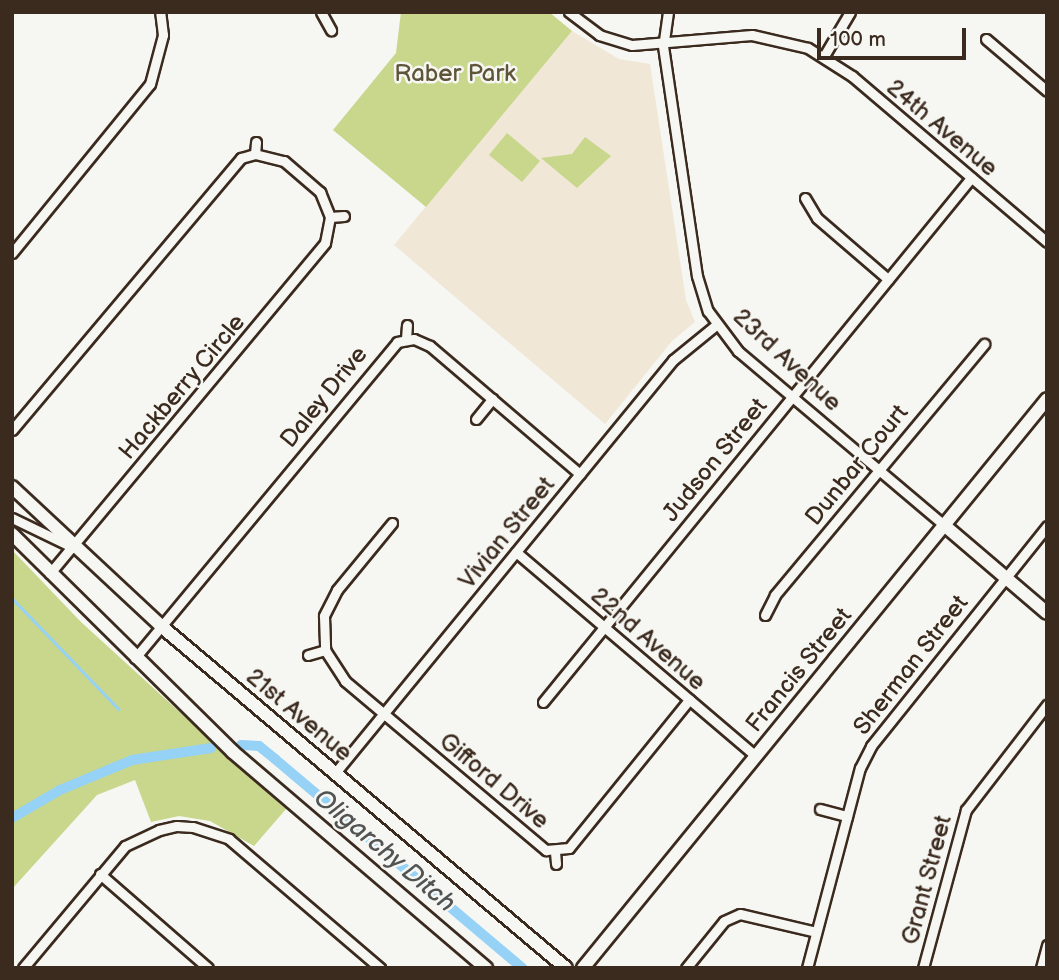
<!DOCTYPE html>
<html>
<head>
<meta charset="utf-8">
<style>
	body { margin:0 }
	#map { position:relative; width:1059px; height:980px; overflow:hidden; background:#f6f6f2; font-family:"Balsamiq Sans",sans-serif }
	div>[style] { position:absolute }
	.built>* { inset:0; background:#f0e7d6 }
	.green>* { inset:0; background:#c8d78b }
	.stream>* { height:2.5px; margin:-1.25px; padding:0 1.25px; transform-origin:1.25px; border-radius:1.25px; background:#95d2f6 }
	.canal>* { height:10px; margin:-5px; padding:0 5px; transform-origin:5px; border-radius:5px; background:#95d2f6 }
	.roads { filter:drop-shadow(2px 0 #3b2a1e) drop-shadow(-2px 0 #3b2a1e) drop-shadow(0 2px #3b2a1e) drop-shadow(0 -2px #3b2a1e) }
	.street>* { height:9px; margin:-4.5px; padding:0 4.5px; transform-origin:4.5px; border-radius:4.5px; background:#f6f6f2 }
	.secondary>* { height:12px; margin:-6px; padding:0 6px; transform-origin:6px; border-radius:6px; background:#f6f6f2 }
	span { translate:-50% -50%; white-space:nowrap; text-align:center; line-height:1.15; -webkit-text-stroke:5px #f6f6f2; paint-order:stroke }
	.park-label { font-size:24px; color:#5e5539 }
	.street-label { font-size:24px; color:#3b2a1e }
	.water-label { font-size:26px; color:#525454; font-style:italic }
	.frame { position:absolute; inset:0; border:14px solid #3b2a1e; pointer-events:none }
	.scale { position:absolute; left:817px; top:28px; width:149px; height:32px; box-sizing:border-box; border:4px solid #3b2a1e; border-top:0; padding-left:9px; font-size:21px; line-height:24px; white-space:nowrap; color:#3b2a1e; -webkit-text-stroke:5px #f6f6f2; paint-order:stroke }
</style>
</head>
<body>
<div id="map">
	<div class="built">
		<div style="clip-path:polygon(572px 31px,619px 59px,650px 64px,686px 300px,695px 322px,672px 341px,605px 424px,394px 245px)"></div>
	</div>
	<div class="green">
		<div style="clip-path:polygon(401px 12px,549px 12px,572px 31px,426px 207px,333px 130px,396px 53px)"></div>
		<div style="clip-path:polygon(507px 133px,540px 161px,522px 182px,489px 155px)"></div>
		<div style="clip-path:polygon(585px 137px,611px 156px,577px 188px,541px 158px,572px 154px)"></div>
		<div style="clip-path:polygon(12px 550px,81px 622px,286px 809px,254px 846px,210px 821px,179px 816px,151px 822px,135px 780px,97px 795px,12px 889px)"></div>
	</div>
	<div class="stream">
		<div style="left:12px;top:598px;width:154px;rotate:46.1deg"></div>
	</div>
	<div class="canal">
		<div style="left:241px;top:745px;width:18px;rotate:3deg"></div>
		<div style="left:259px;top:746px;width:21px;rotate:39deg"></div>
		<div style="left:275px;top:759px;width:324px;rotate:40.2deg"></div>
		<div style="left:12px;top:818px;width:56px;rotate:-30.3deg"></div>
		<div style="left:60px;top:790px;width:78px;rotate:-22.6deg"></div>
		<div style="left:132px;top:760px;width:80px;rotate:-8.6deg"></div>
	</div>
	<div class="roads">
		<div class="street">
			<div style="left:321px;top:12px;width:21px;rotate:61deg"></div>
			<div style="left:569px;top:12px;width:38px;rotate:37deg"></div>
			<div style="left:599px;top:35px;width:34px;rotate:17deg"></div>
			<div style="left:632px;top:45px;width:120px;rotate:-4.8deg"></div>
			<div style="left:752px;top:35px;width:57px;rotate:13.1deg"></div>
			<div style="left:808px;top:48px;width:52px;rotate:32.5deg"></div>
			<div style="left:852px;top:76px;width:256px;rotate:40.4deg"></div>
			<div style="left:668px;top:12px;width:34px;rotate:98deg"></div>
			<div style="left:663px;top:46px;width:232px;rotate:81.6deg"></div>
			<div style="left:697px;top:276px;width:37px;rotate:73deg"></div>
			<div style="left:708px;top:311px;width:50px;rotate:53.1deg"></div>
			<div style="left:738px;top:351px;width:270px;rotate:40.2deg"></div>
			<div style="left:986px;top:39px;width:80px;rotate:40.4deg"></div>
			<div style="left:824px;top:56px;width:51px;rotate:-59.4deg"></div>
			<div style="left:255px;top:154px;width:12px;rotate:-85deg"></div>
			<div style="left:805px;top:198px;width:23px;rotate:59deg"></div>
			<div style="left:817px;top:218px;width:94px;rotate:40.7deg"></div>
			<div style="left:330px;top:217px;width:14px;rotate:-4deg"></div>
			<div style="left:12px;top:253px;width:218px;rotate:-50.8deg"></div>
			<div style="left:150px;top:84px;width:51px;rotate:-75.1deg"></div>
			<div style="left:163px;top:35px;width:23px;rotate:-97deg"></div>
			<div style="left:406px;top:339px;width:14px;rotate:-86deg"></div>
			<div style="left:476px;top:419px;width:26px;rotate:-51deg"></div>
			<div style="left:12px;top:430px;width:356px;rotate:-49.9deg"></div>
			<div style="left:241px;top:158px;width:15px;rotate:-16deg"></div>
			<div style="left:255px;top:154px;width:30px;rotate:14deg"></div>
			<div style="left:284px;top:161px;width:48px;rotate:40.7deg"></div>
			<div style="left:320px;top:192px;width:27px;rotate:68deg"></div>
			<div style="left:330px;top:217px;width:26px;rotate:101deg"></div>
			<div style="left:325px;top:243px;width:430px;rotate:129.8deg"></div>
			<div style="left:12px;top:518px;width:69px;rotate:25.8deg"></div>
			<div style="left:392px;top:523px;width:87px;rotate:129.4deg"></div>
			<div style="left:337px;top:590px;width:29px;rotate:117deg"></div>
			<div style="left:324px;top:616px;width:34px;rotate:88deg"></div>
			<div style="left:325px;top:650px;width:37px;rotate:57deg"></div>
			<div style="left:345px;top:681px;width:263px;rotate:40.1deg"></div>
			<div style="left:546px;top:850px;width:23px;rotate:-5deg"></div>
			<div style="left:569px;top:848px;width:191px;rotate:-51deg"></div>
			<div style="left:516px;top:552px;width:315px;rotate:40.4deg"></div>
			<div style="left:765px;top:615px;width:22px;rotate:-63deg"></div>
			<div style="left:775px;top:595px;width:327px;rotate:-50.2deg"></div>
			<div style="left:308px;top:655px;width:18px;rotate:-16deg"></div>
			<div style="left:135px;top:658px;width:410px;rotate:-50.3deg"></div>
			<div style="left:397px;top:342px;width:17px;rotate:-10deg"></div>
			<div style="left:414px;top:339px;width:17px;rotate:24deg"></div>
			<div style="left:430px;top:346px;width:197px;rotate:40.5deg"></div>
			<div style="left:543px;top:702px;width:677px;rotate:-50.76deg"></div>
			<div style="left:335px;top:773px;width:534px;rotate:-50.7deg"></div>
			<div style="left:673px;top:360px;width:55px;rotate:-39.1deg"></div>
			<div style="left:820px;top:809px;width:28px;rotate:15deg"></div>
			<div style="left:555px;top:852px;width:12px;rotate:85deg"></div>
			<div style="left:100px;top:874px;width:143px;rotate:41deg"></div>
			<div style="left:23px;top:968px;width:159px;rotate:-50.1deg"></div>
			<div style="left:125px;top:846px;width:38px;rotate:-25deg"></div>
			<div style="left:159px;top:830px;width:18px;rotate:-13deg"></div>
			<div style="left:177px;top:826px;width:16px;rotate:4deg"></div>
			<div style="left:193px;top:827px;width:38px;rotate:18deg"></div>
			<div style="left:229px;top:839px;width:199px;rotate:40.5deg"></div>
			<div style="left:686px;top:968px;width:60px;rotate:-51deg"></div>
			<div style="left:724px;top:921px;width:17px;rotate:-24deg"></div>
			<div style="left:740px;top:914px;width:78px;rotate:13.3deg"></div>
			<div style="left:807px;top:968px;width:207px;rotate:-75.2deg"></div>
			<div style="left:860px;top:768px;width:25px;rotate:-63deg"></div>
			<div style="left:871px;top:746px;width:282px;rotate:-51.3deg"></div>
			<div style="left:923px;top:968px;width:164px;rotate:-74.8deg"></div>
			<div style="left:966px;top:810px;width:133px;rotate:-52.4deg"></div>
			<div style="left:1041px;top:968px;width:24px;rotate:-75deg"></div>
		</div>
		<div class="secondary">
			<div style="left:12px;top:487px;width:204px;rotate:43deg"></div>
			<div style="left:161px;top:626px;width:530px;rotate:40.18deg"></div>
			<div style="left:944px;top:525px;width:135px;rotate:40.5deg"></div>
			<div style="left:12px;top:534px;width:310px;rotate:44.6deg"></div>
			<div style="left:233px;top:752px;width:333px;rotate:40.5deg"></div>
			<div style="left:583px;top:968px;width:734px;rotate:-50.8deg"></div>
		</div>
	</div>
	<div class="park-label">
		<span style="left:455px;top:74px">Raber Park</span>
	</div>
	<div class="street-label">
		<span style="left:942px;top:128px;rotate:40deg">24th Avenue</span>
		<span style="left:787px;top:360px;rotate:43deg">23rd Avenue</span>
		<span style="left:182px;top:387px;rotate:-50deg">Hackberry Circle</span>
		<span style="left:324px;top:397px;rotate:-51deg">Daley Drive</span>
		<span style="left:715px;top:460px;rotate:-51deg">Judson Street</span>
		<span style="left:857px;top:465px;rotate:-51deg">Dunbar Court</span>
		<span style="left:507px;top:533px;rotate:-51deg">Vivian Street</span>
		<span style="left:648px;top:639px;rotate:41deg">22nd Avenue</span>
		<span style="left:911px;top:665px;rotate:-52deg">Sherman Street</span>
		<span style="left:799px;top:670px;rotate:-51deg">Francis Street</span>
		<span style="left:299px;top:715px;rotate:40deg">21st Avenue</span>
		<span style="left:494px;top:781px;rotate:40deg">Gifford Drive</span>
		<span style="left:927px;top:880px;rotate:-75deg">Grant Street</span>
	</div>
	<div class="water-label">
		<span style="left:384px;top:851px;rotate:40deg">Oligarchy Ditch</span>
	</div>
	<div class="frame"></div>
	<div class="scale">100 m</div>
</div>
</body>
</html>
